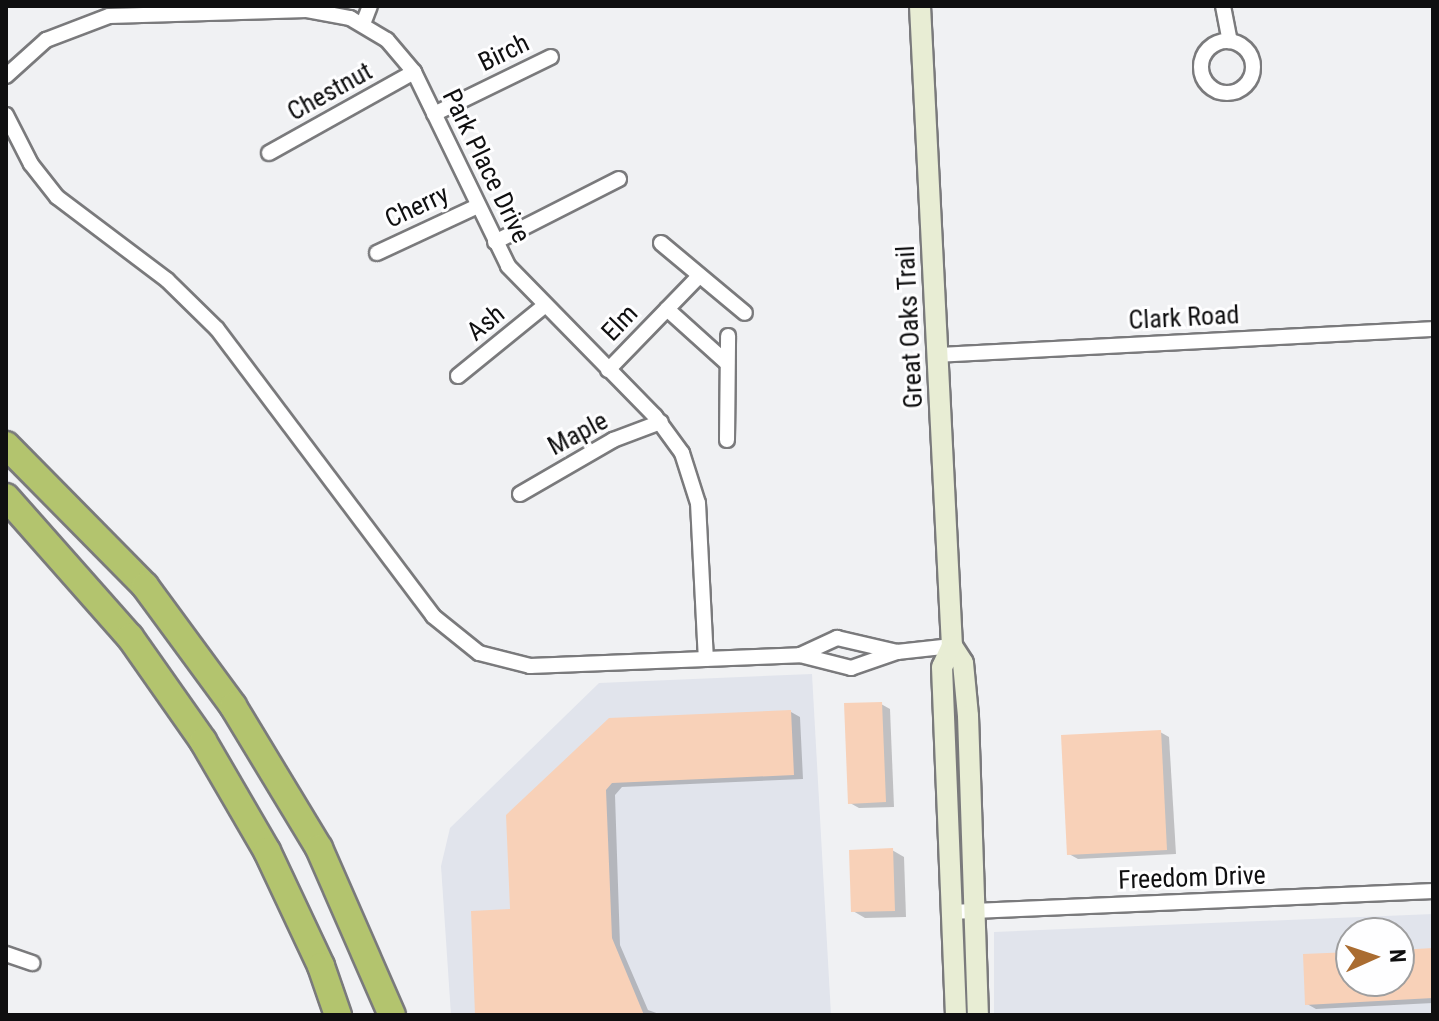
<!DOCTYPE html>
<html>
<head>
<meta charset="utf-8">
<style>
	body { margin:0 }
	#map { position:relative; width:1439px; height:1021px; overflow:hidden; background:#f0f1f3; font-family:"Roboto Condensed",sans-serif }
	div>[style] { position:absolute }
	.built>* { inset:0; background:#e1e4ec }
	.shadow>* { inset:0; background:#0003 }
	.building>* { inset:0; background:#f8d1b8 }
	.roads { filter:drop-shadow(2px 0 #7a7a7c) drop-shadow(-2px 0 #7a7a7c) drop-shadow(0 2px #7a7a7c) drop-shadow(0 -2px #7a7a7c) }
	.street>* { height:14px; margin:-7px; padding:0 7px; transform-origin:7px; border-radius:7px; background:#fff }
	.street>.ring { margin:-7px; padding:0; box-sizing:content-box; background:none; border:14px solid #fff; border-radius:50% }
	.secondary>* { height:20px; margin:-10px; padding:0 10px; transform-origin:10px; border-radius:10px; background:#e8edd4 }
	.highway>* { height:26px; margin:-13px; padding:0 13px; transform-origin:13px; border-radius:13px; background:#b3c46e }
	span { translate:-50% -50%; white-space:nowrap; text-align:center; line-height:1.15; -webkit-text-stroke:6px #fefeff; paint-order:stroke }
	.street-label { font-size:26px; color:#0f0f10 }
	.frame { position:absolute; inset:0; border:8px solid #0f0f10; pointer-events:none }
	.north { position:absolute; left:1335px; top:917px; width:80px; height:80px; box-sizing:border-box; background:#fefeff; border:2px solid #9e9e9f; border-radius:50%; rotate:87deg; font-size:22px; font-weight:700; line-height:32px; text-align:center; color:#0f0f10 }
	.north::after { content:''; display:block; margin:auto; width:28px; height:36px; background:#aa6c31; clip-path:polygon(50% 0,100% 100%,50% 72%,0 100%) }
</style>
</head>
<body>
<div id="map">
	<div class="built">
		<div style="clip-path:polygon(812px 674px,831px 1015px,451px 1015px,441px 866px,450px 828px,599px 683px)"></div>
		<div style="clip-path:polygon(evenodd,1433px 914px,1433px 1015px,994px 1015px,994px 932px,1433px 914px,1351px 933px,1399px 933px,1399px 981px,1351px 981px,1351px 933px)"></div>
	</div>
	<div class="shadow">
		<div style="clip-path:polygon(881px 704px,890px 709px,894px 807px,859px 808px,850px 803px)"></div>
		<div style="clip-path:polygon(791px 712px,800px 717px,803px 779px,622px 787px,615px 795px,620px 945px,648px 1010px,662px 1015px,477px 1015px,512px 911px,508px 815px)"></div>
		<div style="clip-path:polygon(1160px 732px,1169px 737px,1176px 854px,1078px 859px,1069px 854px)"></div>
		<div style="clip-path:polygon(892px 850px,904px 857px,906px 917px,865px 918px,853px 911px)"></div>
		<div style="clip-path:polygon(1433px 950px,1433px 1003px,1316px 1009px,1307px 1004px,1351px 954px,1351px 981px,1399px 981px,1399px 952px)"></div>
	</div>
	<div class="building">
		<div style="clip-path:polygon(882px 702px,886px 802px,848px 804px,844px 703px)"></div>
		<div style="clip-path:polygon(791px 710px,794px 775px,612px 783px,606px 790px,612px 938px,644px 1015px,475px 1015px,471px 911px,510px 909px,506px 815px,609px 718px)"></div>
		<div style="clip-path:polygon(1161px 730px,1167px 850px,1067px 855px,1061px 735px)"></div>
		<div style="clip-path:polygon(893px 848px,895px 911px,851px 912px,849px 850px)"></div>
		<div style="clip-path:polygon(1433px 948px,1433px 998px,1305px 1005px,1303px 954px,1351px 952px,1351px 981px,1399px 981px,1399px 950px)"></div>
	</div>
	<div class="roads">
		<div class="street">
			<div style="left:1223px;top:6px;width:36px;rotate:79deg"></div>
			<div style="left:363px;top:24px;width:19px;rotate:-69deg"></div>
			<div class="ring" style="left:1201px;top:41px;width:38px;height:38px"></div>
			<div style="left:6px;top:76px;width:54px;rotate:-42deg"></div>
			<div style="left:46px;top:40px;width:67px;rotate:-20.9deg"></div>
			<div style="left:109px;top:16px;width:198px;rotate:-1.7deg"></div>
			<div style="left:307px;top:10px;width:44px;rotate:10.5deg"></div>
			<div style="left:350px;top:18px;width:43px;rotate:30.7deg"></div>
			<div style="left:387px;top:40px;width:42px;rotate:49.8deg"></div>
			<div style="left:414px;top:72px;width:216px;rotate:64.1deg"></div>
			<div style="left:508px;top:266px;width:210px;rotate:45.6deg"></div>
			<div style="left:655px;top:416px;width:46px;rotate:53.9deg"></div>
			<div style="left:682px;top:453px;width:52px;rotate:72.3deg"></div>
			<div style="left:698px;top:503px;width:156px;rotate:87.1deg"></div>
			<div style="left:434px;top:114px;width:130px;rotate:-26deg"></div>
			<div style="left:6px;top:115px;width:55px;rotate:63deg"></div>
			<div style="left:31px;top:164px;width:42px;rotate:51.8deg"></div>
			<div style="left:57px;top:197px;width:138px;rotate:37deg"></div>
			<div style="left:167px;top:280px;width:70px;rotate:44.4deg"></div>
			<div style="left:217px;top:329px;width:359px;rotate:53deg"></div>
			<div style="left:433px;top:616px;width:59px;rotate:38.8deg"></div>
			<div style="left:479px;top:653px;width:53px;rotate:14.3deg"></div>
			<div style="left:530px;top:666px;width:270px;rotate:-2.3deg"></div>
			<div style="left:800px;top:655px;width:53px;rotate:14.3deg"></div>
			<div style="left:851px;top:668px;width:49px;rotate:-19.2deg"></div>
			<div style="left:897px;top:652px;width:55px;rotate:-6.2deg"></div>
			<div style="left:269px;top:153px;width:166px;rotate:-29.2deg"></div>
			<div style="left:495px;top:242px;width:139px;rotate:-26.9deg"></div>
			<div style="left:661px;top:243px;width:109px;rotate:39.8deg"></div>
			<div style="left:377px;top:253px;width:111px;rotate:-25deg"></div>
			<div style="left:667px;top:309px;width:81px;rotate:42deg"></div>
			<div style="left:937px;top:355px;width:497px;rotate:-3deg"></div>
			<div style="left:608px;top:370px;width:129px;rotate:-45.9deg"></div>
			<div style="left:458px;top:376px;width:111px;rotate:-39.1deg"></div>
			<div style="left:727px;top:440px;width:104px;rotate:-89.4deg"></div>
			<div style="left:520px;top:494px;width:108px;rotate:-30.1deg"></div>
			<div style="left:613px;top:440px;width:51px;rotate:-20.6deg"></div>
			<div style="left:800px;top:655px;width:41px;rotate:-24.7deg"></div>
			<div style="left:837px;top:638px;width:62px;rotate:13.1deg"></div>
			<div style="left:952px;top:912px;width:481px;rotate:-2.5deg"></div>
			<div style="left:6px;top:954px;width:28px;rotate:19deg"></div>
		</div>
		<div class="secondary">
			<div style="left:920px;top:6px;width:641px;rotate:87.14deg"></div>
			<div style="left:952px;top:646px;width:23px;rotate:115deg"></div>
			<div style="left:942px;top:667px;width:348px;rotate:87.7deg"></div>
			<div style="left:952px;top:646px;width:20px;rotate:57deg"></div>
			<div style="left:963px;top:663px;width:53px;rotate:84.6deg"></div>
			<div style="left:968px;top:716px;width:299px;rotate:88.1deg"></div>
		</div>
		<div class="highway">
			<div style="left:6px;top:445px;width:198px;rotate:45.4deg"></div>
			<div style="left:145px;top:586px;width:149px;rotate:53.7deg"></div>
			<div style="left:233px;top:706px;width:166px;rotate:58.8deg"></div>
			<div style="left:319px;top:848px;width:182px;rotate:66.4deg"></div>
			<div style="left:6px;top:497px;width:187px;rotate:48.5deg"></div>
			<div style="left:130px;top:637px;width:127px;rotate:54.9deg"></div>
			<div style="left:203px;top:741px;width:127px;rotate:59.8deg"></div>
			<div style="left:267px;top:851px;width:127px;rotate:64.8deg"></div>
			<div style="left:321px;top:966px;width:52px;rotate:70.9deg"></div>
		</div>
	</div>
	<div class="street-label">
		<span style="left:504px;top:53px;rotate:-26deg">Birch</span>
		<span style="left:330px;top:92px;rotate:-29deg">Chestnut</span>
		<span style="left:486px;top:166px;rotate:64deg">Park Place Drive</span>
		<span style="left:417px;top:207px;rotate:-25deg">Cherry</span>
		<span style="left:1184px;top:318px;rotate:-3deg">Clark Road</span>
		<span style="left:486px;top:323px;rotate:-39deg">Ash</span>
		<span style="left:620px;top:323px;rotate:-46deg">Elm</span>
		<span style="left:910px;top:327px;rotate:-93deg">Great Oaks Trail</span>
		<span style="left:578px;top:434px;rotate:-28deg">Maple</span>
		<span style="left:1192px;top:878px;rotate:-2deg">Freedom Drive</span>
	</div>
	<div class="frame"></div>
	<div class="north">N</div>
</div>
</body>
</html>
